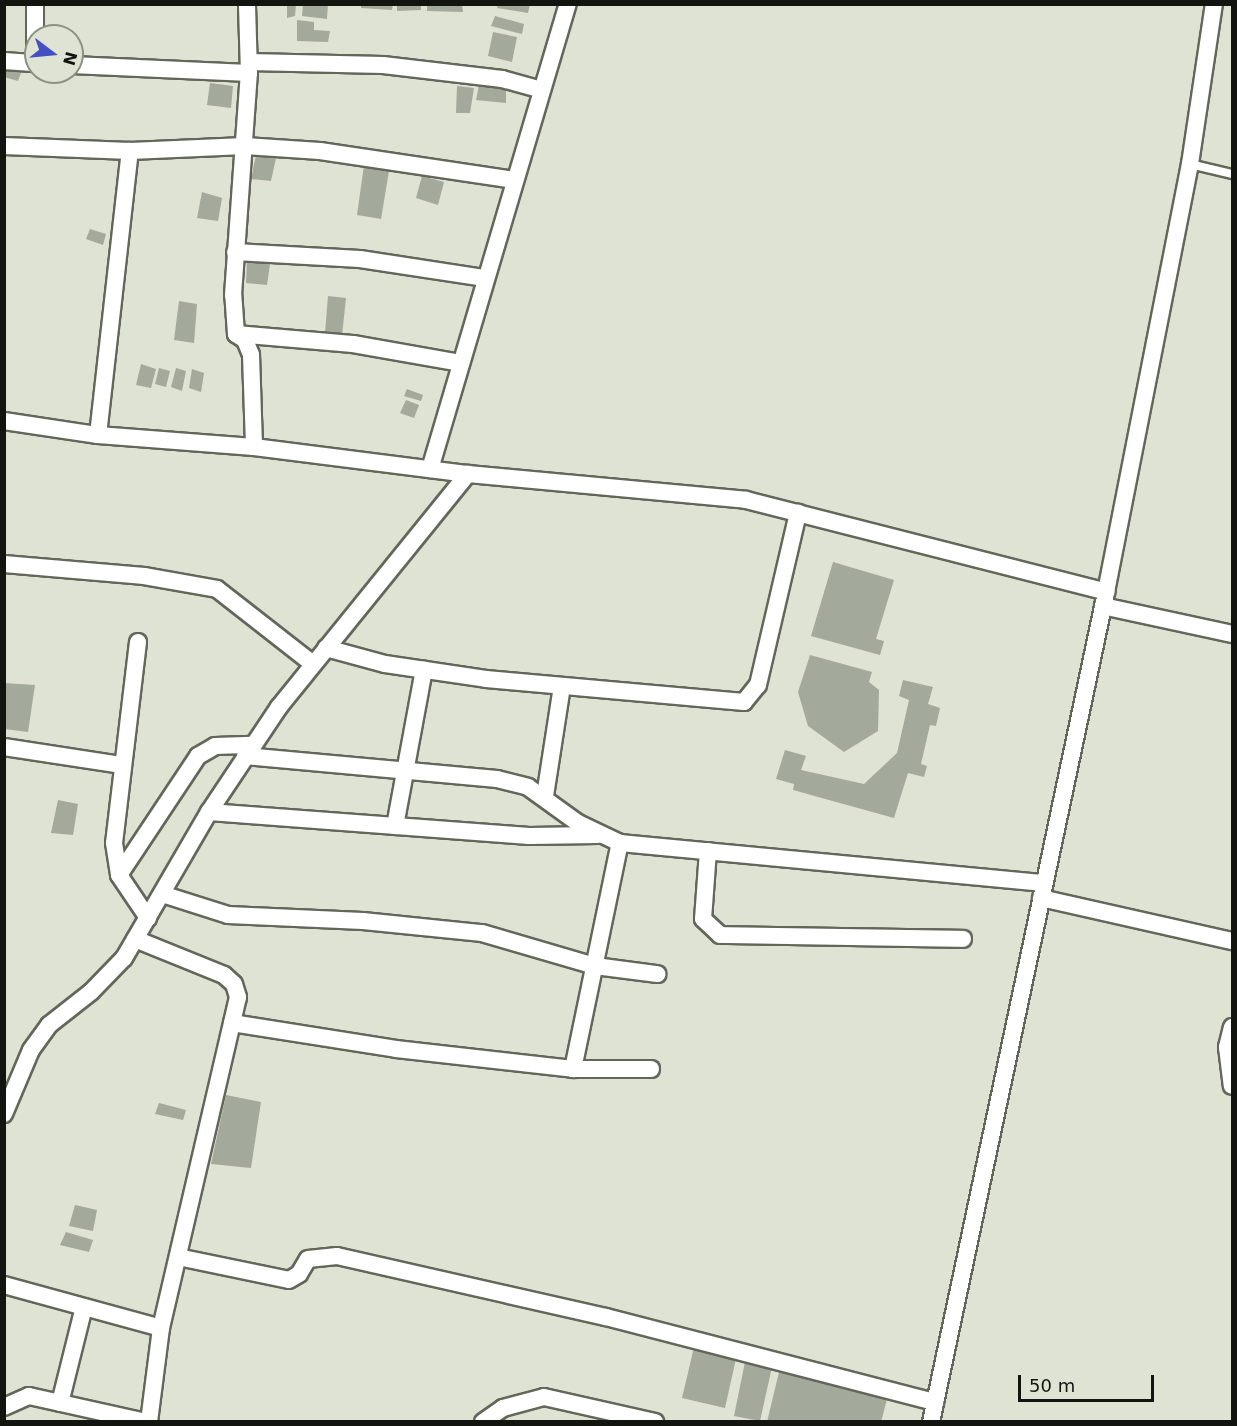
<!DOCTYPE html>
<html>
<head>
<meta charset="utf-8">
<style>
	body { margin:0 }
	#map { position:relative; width:1237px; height:1426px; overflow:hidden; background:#dee3d4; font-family:"DejaVu Sans",sans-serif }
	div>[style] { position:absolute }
	.building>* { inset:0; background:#a3a99b }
	.roads { filter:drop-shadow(2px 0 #63675a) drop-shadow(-2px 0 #63675a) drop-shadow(0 2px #63675a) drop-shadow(0 -2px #63675a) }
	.lane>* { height:8px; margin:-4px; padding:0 4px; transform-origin:4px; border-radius:4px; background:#fff }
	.street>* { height:16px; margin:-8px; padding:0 8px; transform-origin:8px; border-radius:8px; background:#fff }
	span { translate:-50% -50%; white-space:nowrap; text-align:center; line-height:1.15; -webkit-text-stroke:4.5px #dee3d4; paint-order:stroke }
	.frame { position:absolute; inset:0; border:6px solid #12140f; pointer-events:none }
	.north { position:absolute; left:24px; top:24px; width:60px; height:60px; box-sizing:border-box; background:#dee3d4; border:2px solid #8c9085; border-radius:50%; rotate:106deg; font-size:16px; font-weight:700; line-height:24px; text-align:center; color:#12140f }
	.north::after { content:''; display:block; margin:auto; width:21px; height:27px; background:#454fc4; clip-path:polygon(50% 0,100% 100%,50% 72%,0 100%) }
	.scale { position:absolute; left:1018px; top:1375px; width:136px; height:27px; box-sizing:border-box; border:3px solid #12140f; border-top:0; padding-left:8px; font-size:18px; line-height:21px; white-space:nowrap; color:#12140f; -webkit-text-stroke:4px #dee3d4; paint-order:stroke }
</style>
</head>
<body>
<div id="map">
	<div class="building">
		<div style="clip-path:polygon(287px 4px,296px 4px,295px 16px,287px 18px)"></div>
		<div style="clip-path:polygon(303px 4px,328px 4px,327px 19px,302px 16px)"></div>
		<div style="clip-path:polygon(361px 4px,393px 4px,392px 10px,361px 8px)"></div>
		<div style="clip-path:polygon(397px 4px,421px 4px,421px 10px,397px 11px)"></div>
		<div style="clip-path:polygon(427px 4px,462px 4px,463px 12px,427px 11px)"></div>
		<div style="clip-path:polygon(498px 4px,530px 4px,528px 13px,497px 8px)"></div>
		<div style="clip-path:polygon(495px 16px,524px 24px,522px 34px,491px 26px)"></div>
		<div style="clip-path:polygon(297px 20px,314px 22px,314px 30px,330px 31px,328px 42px,297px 41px)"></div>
		<div style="clip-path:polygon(493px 32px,517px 37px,512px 62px,488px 56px)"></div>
		<div style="clip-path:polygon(4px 64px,22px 70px,18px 81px,4px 77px)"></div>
		<div style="clip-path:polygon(210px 83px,233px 86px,231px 108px,207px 105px)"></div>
		<div style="clip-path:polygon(479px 85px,506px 90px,506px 103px,476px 100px)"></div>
		<div style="clip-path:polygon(457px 86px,474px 88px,470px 113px,456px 113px)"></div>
		<div style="clip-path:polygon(256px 155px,276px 158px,271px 181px,251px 179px)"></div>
		<div style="clip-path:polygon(364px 165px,389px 171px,381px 219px,357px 215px)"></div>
		<div style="clip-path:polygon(422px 176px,444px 182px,438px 205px,416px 198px)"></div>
		<div style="clip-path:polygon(202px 192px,222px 198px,218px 221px,197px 218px)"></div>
		<div style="clip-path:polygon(90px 229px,106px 234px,103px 245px,86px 239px)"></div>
		<div style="clip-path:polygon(247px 260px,270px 264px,267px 285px,246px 283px)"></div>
		<div style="clip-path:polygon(328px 296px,346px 298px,342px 336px,325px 333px)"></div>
		<div style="clip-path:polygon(179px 301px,197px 304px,194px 343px,174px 340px)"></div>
		<div style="clip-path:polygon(141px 364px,156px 369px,151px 388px,136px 385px)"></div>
		<div style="clip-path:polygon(159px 368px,170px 371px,166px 387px,155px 384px)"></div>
		<div style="clip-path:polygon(176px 368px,186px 371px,182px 391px,171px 387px)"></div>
		<div style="clip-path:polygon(192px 369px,204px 373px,201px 392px,189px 388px)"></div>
		<div style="clip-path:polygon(407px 389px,423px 395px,421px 401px,404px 396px)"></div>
		<div style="clip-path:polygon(406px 400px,419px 405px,414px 418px,400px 413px)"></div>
		<div style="clip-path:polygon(833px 562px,894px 580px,876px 639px,884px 641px,880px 655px,811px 636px)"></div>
		<div style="clip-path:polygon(810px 655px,872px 672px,869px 682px,879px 690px,878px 731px,844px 752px,808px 726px,798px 692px)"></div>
		<div style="clip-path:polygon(903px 680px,933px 687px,928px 704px,940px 708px,936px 726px,930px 725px,921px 764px,927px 766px,924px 777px,908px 773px,894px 818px,793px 790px,794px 784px,776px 779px,785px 750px,806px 756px,801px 770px,864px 784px,897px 753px,909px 700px,899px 696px)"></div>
		<div style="clip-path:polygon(4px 683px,35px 685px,28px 732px,4px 729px)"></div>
		<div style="clip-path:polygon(58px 800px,78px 804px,73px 835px,51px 833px)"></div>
		<div style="clip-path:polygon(226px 1095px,261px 1102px,251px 1168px,211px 1164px)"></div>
		<div style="clip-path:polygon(159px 1103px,186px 1110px,183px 1120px,155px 1114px)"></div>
		<div style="clip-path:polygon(75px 1205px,97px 1210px,93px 1231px,69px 1226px)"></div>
		<div style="clip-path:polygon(66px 1232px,93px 1240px,89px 1252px,60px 1245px)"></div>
		<div style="clip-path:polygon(695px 1343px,737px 1354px,725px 1408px,682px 1398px)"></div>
		<div style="clip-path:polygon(745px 1362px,772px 1367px,760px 1421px,734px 1416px)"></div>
		<div style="clip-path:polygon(779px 1372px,887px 1399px,881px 1422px,767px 1422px)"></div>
	</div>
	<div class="roads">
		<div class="lane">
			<div style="left:1190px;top:164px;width:43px;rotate:13.4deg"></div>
		</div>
		<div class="street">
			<div style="left:4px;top:61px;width:32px;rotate:4deg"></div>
			<div style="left:249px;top:62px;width:134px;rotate:1.3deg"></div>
			<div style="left:383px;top:65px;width:120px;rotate:6.7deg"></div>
			<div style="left:502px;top:79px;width:41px;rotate:15.4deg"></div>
			<div style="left:35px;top:63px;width:59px;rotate:-90deg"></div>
			<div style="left:72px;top:65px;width:177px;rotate:2.6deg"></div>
			<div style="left:4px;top:146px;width:126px;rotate:2.3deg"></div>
			<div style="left:130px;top:151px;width:115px;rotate:-2.5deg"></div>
			<div style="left:245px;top:146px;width:75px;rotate:3.8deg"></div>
			<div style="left:320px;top:151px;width:196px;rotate:8.5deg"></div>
			<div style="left:235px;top:252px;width:125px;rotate:3.2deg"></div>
			<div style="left:360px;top:259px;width:125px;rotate:8.7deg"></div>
			<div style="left:236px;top:334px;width:39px;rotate:-94deg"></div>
			<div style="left:233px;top:295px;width:223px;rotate:-85.9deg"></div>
			<div style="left:249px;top:73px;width:69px;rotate:-91.7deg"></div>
			<div style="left:236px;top:334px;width:117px;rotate:4.9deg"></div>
			<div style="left:353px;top:344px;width:110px;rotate:10deg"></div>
			<div style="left:236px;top:334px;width:11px;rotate:34deg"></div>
			<div style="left:245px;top:340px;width:16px;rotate:68deg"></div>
			<div style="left:251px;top:355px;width:92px;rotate:88.1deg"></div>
			<div style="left:4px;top:421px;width:95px;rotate:8.5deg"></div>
			<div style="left:98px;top:435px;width:156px;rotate:4.4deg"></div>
			<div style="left:254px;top:447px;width:216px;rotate:7.2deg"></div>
			<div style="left:468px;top:474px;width:279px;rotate:5.3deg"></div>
			<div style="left:746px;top:500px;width:372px;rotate:14.3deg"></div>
			<div style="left:98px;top:435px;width:286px;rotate:-83.6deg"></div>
			<div style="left:430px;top:469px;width:485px;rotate:-73.5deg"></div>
			<div style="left:4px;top:564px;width:141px;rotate:4.9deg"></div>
			<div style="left:144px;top:576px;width:74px;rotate:10.1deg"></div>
			<div style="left:217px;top:589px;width:122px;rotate:38deg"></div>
			<div style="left:1103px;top:606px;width:132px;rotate:12.2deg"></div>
			<div style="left:138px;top:642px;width:202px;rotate:96.8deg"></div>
			<div style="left:114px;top:843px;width:32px;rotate:81deg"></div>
			<div style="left:119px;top:875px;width:52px;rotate:56deg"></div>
			<div style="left:326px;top:648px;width:61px;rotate:15.2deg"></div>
			<div style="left:385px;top:664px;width:102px;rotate:8.4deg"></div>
			<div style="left:486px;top:679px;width:259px;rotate:5.1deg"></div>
			<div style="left:744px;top:702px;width:22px;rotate:-51deg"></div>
			<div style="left:758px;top:685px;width:177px;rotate:-76.9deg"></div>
			<div style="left:4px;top:747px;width:118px;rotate:8.7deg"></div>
			<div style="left:245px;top:756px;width:253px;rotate:5.2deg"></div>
			<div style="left:497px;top:779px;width:32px;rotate:14deg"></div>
			<div style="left:528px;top:787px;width:62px;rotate:35.8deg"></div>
			<div style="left:578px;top:823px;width:47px;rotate:25.5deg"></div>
			<div style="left:620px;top:843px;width:426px;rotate:5.4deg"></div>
			<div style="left:545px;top:796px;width:111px;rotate:-81.2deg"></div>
			<div style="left:209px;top:812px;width:321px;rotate:4.3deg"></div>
			<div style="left:529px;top:836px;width:69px;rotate:-0.8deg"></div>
			<div style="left:395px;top:826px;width:159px;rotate:-79.5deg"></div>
			<div style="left:708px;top:851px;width:68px;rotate:94.2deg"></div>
			<div style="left:703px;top:919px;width:23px;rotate:43deg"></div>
			<div style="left:720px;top:935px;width:243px;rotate:0.9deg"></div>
			<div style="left:119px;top:875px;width:143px;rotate:-56.4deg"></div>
			<div style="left:198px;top:756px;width:20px;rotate:-30deg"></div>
			<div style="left:215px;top:746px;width:38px;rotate:-2deg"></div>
			<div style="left:162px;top:894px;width:69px;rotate:17.7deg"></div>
			<div style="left:228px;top:915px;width:135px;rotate:2.5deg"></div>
			<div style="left:363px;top:921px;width:120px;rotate:5.8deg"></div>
			<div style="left:482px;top:933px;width:118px;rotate:16.3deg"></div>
			<div style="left:595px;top:966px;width:63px;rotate:7.4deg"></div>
			<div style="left:1041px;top:898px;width:196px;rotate:12.7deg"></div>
			<div style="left:135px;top:939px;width:96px;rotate:22deg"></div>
			<div style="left:224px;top:975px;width:13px;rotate:42deg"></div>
			<div style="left:234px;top:984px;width:14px;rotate:73deg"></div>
			<div style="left:238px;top:997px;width:340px;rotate:103.1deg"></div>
			<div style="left:161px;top:1328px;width:95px;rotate:97.3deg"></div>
			<div style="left:232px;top:1023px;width:166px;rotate:9deg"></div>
			<div style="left:396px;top:1049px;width:178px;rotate:6.4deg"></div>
			<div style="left:573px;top:1069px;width:78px"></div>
			<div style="left:1232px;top:1027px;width:21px;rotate:104deg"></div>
			<div style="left:1227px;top:1047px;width:39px;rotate:83deg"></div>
			<div style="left:573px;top:1069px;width:231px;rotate:-78.3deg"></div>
			<div style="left:4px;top:1114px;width:69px;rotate:-67.1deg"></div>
			<div style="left:31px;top:1050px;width:31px;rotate:-54deg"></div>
			<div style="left:49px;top:1025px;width:53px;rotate:-38.2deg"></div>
			<div style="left:91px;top:992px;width:47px;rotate:-45.9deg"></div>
			<div style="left:124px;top:958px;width:169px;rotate:-59.8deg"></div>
			<div style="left:209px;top:812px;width:126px;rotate:-56.3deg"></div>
			<div style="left:279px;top:707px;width:300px;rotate:-51deg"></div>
			<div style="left:178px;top:1257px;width:113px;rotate:11.7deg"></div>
			<div style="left:289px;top:1280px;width:12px;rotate:-31deg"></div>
			<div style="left:299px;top:1274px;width:17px;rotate:-59deg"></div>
			<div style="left:308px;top:1259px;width:29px;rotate:-6deg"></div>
			<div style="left:337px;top:1256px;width:276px;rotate:12.8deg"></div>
			<div style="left:606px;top:1317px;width:340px;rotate:14.5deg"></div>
			<div style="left:4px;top:1285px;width:163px;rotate:15.3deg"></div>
			<div style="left:60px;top:1403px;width:99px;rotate:-76deg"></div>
			<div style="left:4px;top:1407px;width:27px;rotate:-24deg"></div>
			<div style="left:29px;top:1396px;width:120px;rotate:12.5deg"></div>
			<div style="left:483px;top:1422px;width:24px;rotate:-35deg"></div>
			<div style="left:503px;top:1408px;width:42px;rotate:-15deg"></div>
			<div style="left:544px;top:1397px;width:114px;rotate:12.7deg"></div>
			<div style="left:931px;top:1422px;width:848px;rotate:-78.09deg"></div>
			<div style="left:1106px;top:592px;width:436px;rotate:-78.9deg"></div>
			<div style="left:1190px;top:164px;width:162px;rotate:-81.5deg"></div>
		</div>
	</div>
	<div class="frame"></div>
	<div class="north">N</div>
	<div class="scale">50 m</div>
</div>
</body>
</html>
